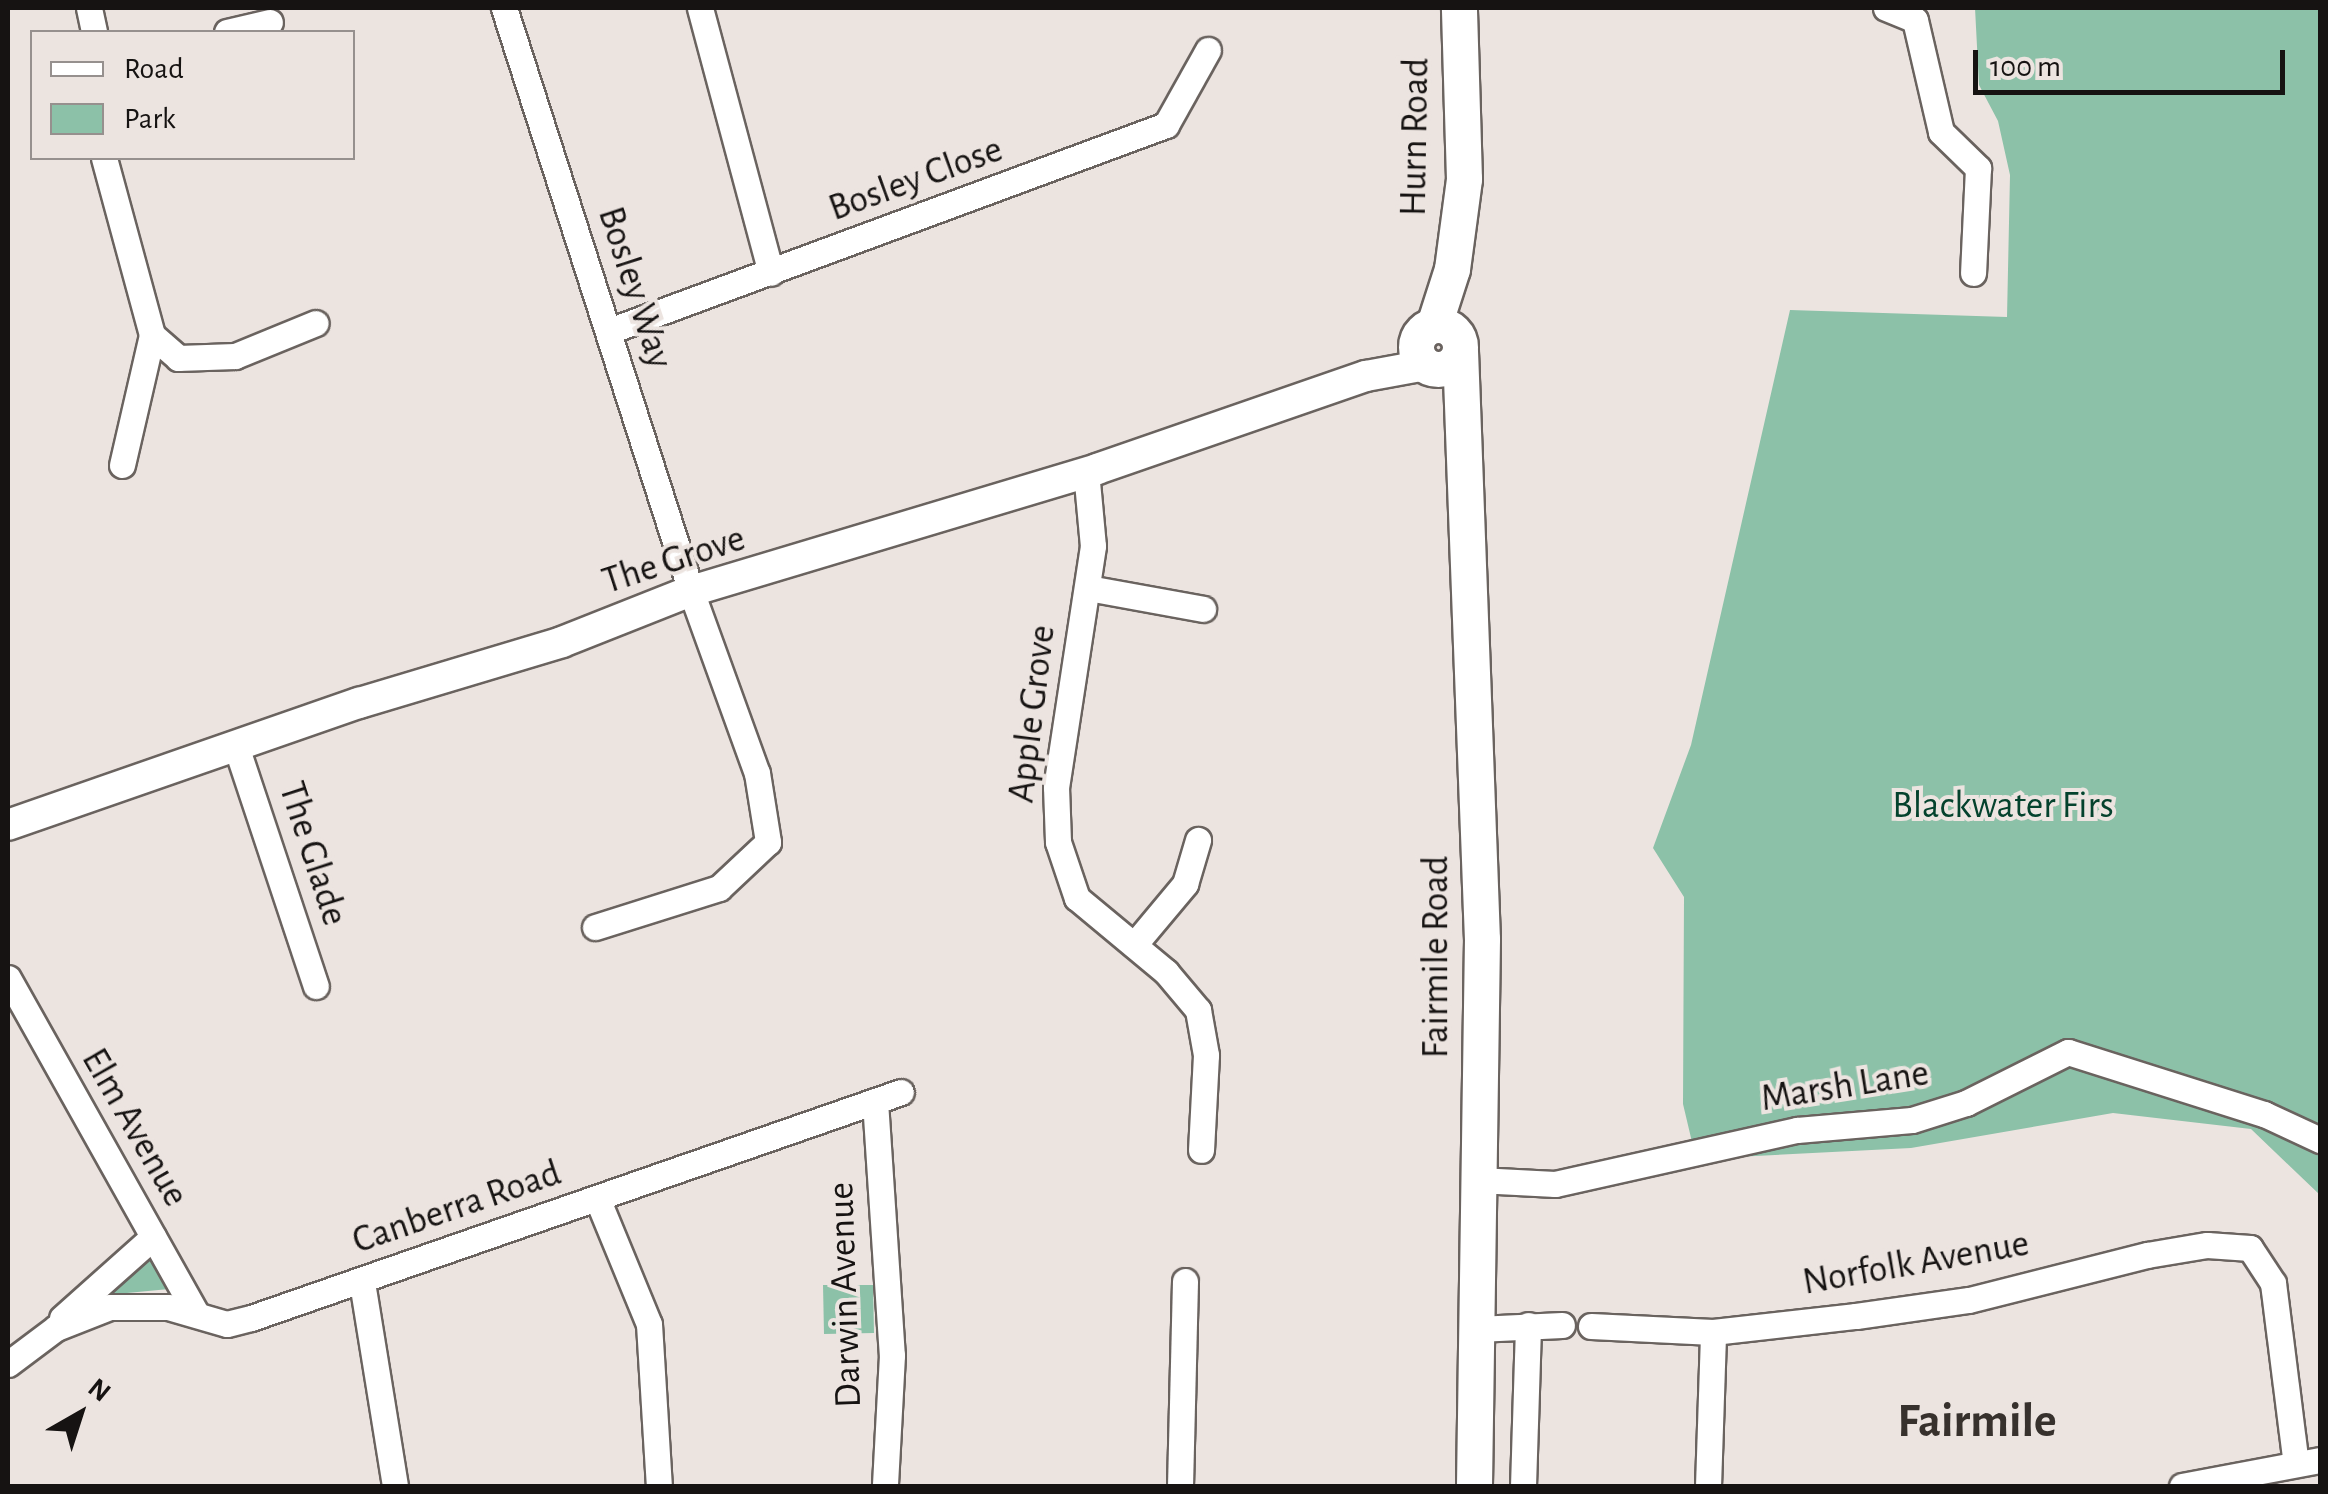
<!DOCTYPE html>
<html>
<head>
<meta charset="utf-8">
<style>
	body { margin:0 }
	#map { position:relative; width:2328px; height:1494px; overflow:hidden; background:#ece4e0; font-family:"Alegreya Sans",sans-serif }
	div>[style] { position:absolute }
	.green>* { inset:0; background:#8cc1a8 }
	.roads { filter:drop-shadow(2px 0 #6a635f) drop-shadow(-2px 0 #6a635f) drop-shadow(0 2px #6a635f) drop-shadow(0 -2px #6a635f) }
	.minor>* { height:25px; margin:-12.5px; padding:0 12.5px; transform-origin:12.5px; border-radius:12.5px; background:#fff }
	.tertiary>* { height:30px; margin:-15px; padding:0 15px; transform-origin:15px; border-radius:15px; background:#fff }
	.secondary>* { height:35px; margin:-17.5px; padding:0 17.5px; transform-origin:17.5px; border-radius:17.5px; background:#fff }
	.secondary>.ring { margin:-17.5px; padding:0; box-sizing:content-box; background:none; border:35px solid #fff; border-radius:50% }
	span { translate:-50% -50%; white-space:nowrap; text-align:center; line-height:1.15; -webkit-text-stroke:8px #ece4e0; paint-order:stroke }
	.street-label { font-size:38px; color:#161312 }
	.park-label { font-size:38px; color:#04422d }
	.district-label { font-size:48px; color:#37312d; font-weight:700 }
	.frame { position:absolute; inset:0; border:10px solid #161312; pointer-events:none }
	.legend { position:absolute; left:30px; top:30px; width:325px; height:130px; box-sizing:border-box; background:#ece4e0; border:2px solid #96908e; margin:0; padding:12px 18px; list-style:none; font-size:30px; color:#161312 }
	.legend li { display:flex; align-items:center; gap:20px; height:50px }
	.legend b { width:50px; border:2px solid #96908e }
	.north { position:absolute; left:30px; top:1364px; width:100px; height:100px; -webkit-text-stroke:8px #ece4e0; paint-order:stroke; rotate:39deg; font-size:28px; font-weight:700; line-height:40px; text-align:center; color:#161312 }
	.north::after { content:''; display:block; margin:auto; width:35px; height:45px; background:#161312; clip-path:polygon(50% 0,100% 100%,50% 72%,0 100%) }
	.scale { position:absolute; left:1973px; top:50px; width:312px; height:45px; box-sizing:border-box; border:5px solid #161312; border-top:0; padding-left:12px; font-size:30px; line-height:35px; white-space:nowrap; color:#161312; -webkit-text-stroke:8px #ece4e0; paint-order:stroke }
</style>
</head>
<body>
<div id="map">
	<div class="green">
		<div style="clip-path:polygon(1975px 8px,2320px 8px,2320px 1195px,2251px 1129px,2113px 1113px,1911px 1148px,1696px 1159px,1683px 1104px,1684px 897px,1653px 848px,1691px 745px,1790px 310px,2007px 317px,2010px 175px,1998px 121px,1979px 85px)"></div>
		<div style="clip-path:polygon(148px 1257px,169px 1289px,106px 1295px)"></div>
		<div style="clip-path:polygon(823px 1285px,873px 1285px,874px 1333px,824px 1334px)"></div>
	</div>
	<div class="roads">
		<div class="minor">
			<div style="left:89px;top:8px;width:25px;rotate:78deg"></div>
			<div style="left:504px;top:8px;width:612px;rotate:72.22deg"></div>
			<div style="left:691px;top:591px;width:194px;rotate:70.1deg"></div>
			<div style="left:757px;top:773px;width:70px;rotate:80.9deg"></div>
			<div style="left:768px;top:842px;width:67px;rotate:136.8deg"></div>
			<div style="left:719px;top:888px;width:130px;rotate:162.5deg"></div>
			<div style="left:700px;top:8px;width:274px;rotate:75deg"></div>
			<div style="left:1886px;top:8px;width:31px;rotate:22deg"></div>
			<div style="left:1915px;top:20px;width:115px;rotate:76.9deg"></div>
			<div style="left:1941px;top:132px;width:52px;rotate:44.2deg"></div>
			<div style="left:1978px;top:168px;width:105px;rotate:92.7deg"></div>
			<div style="left:227px;top:32px;width:44px;rotate:-13.1deg"></div>
			<div style="left:104px;top:158px;width:183px;rotate:74.8deg"></div>
			<div style="left:152px;top:335px;width:35px;rotate:41deg"></div>
			<div style="left:178px;top:358px;width:57px;rotate:-2deg"></div>
			<div style="left:235px;top:356px;width:87px;rotate:-22.2deg"></div>
			<div style="left:609px;top:331px;width:594px;rotate:-20.3deg"></div>
			<div style="left:1166px;top:125px;width:86px;rotate:-60.8deg"></div>
			<div style="left:122px;top:465px;width:133px;rotate:-77deg"></div>
			<div style="left:1086px;top:471px;width:75px;rotate:84.7deg"></div>
			<div style="left:1093px;top:546px;width:244px;rotate:98.7deg"></div>
			<div style="left:1056px;top:787px;width:55px;rotate:87.9deg"></div>
			<div style="left:1058px;top:842px;width:59px;rotate:71.3deg"></div>
			<div style="left:1077px;top:898px;width:116px;rotate:39.7deg"></div>
			<div style="left:1166px;top:972px;width:50px;rotate:49.9deg"></div>
			<div style="left:1198px;top:1010px;width:46px;rotate:79.9deg"></div>
			<div style="left:1206px;top:1055px;width:95px;rotate:93deg"></div>
			<div style="left:1088px;top:588px;width:117px;rotate:10.3deg"></div>
			<div style="left:236px;top:746px;width:253px;rotate:71.6deg"></div>
			<div style="left:1134px;top:945px;width:80px;rotate:-50.1deg"></div>
			<div style="left:1185px;top:884px;width:46px;rotate:-73.5deg"></div>
			<div style="left:8px;top:978px;width:386px;rotate:60.7deg"></div>
			<div style="left:875px;top:1101px;width:255px;rotate:86.2deg"></div>
			<div style="left:892px;top:1355px;width:131px;rotate:93.1deg"></div>
			<div style="left:1478px;top:1180px;width:77px;rotate:3deg"></div>
			<div style="left:1555px;top:1184px;width:248px;rotate:-12.6deg"></div>
			<div style="left:1797px;top:1130px;width:115px;rotate:-5deg"></div>
			<div style="left:1912px;top:1120px;width:57px;rotate:-17.5deg"></div>
			<div style="left:1966px;top:1103px;width:114px;rotate:-26.6deg"></div>
			<div style="left:2068px;top:1052px;width:206px;rotate:17.6deg"></div>
			<div style="left:2264px;top:1114px;width:62px;rotate:24.9deg"></div>
			<div style="left:597px;top:1198px;width:136px;rotate:67.6deg"></div>
			<div style="left:649px;top:1324px;width:162px;rotate:86.5deg"></div>
			<div style="left:362px;top:1282px;width:207px;rotate:80.8deg"></div>
			<div style="left:62px;top:1318px;width:122px;rotate:-41.7deg"></div>
			<div style="left:1591px;top:1326px;width:122px;rotate:2.8deg"></div>
			<div style="left:1713px;top:1332px;width:144px;rotate:-6.4deg"></div>
			<div style="left:1856px;top:1316px;width:114px;rotate:-8.1deg"></div>
			<div style="left:1969px;top:1300px;width:184px;rotate:-14.2deg"></div>
			<div style="left:2147px;top:1255px;width:61px;rotate:-9.5deg"></div>
			<div style="left:2207px;top:1245px;width:43px;rotate:4deg"></div>
			<div style="left:2250px;top:1248px;width:42px;rotate:56.7deg"></div>
			<div style="left:2273px;top:1283px;width:182px;rotate:82.8deg"></div>
			<div style="left:1477px;top:1329px;width:85px;rotate:-2.7deg"></div>
			<div style="left:8px;top:1364px;width:60px;rotate:-36.9deg"></div>
			<div style="left:56px;top:1328px;width:58px;rotate:-21.3deg"></div>
			<div style="left:110px;top:1307px;width:58px"></div>
			<div style="left:168px;top:1307px;width:61px;rotate:16.1deg"></div>
			<div style="left:227px;top:1324px;width:25px;rotate:-14deg"></div>
			<div style="left:251px;top:1318px;width:688px;rotate:-19.17deg"></div>
			<div style="left:1180px;top:1486px;width:205px;rotate:-88.6deg"></div>
			<div style="left:1523px;top:1486px;width:161px;rotate:-88.2deg"></div>
			<div style="left:1708px;top:1486px;width:154px;rotate:-88.1deg"></div>
			<div style="left:2182px;top:1486px;width:140px;rotate:-10.7deg"></div>
		</div>
		<div class="tertiary">
			<div style="left:8px;top:825px;width:372px;rotate:-19.2deg"></div>
			<div style="left:359px;top:703px;width:212px;rotate:-16.7deg"></div>
			<div style="left:562px;top:642px;width:139px;rotate:-21.6deg"></div>
			<div style="left:691px;top:591px;width:424px;rotate:-16.7deg"></div>
			<div style="left:1097px;top:469px;width:285px;rotate:-19.1deg"></div>
			<div style="left:1366px;top:376px;width:61px;rotate:-10.4deg"></div>
		</div>
		<div class="secondary">
			<div style="left:1434px;top:325px;width:59px;rotate:-72.2deg"></div>
			<div style="left:1452px;top:269px;width:91px;rotate:-82.4deg"></div>
			<div style="left:1464px;top:179px;width:171px;rotate:-91.7deg"></div>
			<div class="ring" style="left:1416px;top:325px;width:9px;height:9px"></div>
			<div style="left:1460px;top:351px;width:588px;rotate:87.86deg"></div>
			<div style="left:1482px;top:939px;width:547px;rotate:90.84deg"></div>
		</div>
	</div>
	<div class="street-label">
		<span style="left:1416px;top:137px;rotate:-89deg">Hurn Road</span>
		<span style="left:916px;top:180px;rotate:-20deg">Bosley Close</span>
		<span style="left:634px;top:288px;rotate:72deg">Bosley Way</span>
		<span style="left:674px;top:561px;rotate:-18deg">The Grove</span>
		<span style="left:1033px;top:714px;rotate:-83deg">Apple Grove</span>
		<span style="left:312px;top:854px;rotate:72deg">The Glade</span>
		<span style="left:1437px;top:957px;rotate:-90deg">Fairmile Road</span>
		<span style="left:1845px;top:1087px;rotate:-9deg">Marsh Lane</span>
		<span style="left:134px;top:1128px;rotate:60deg">Elm Avenue</span>
		<span style="left:457px;top:1208px;rotate:-19deg">Canberra Road</span>
		<span style="left:1916px;top:1264px;rotate:-10deg">Norfolk Avenue</span>
		<span style="left:846px;top:1295px;rotate:-92deg">Darwin Avenue</span>
	</div>
	<div class="park-label">
		<span style="left:2003px;top:807px">Blackwater Firs</span>
	</div>
	<div class="district-label">
		<span style="left:1977px;top:1423px">Fairmile</span>
	</div>
	<div class="frame"></div>
	<ul class="legend">
	<li><b style="height:12px;background:#fff"></b>Road</li>
	<li><b style="height:28px;background:#8cc1a8"></b>Park</li>
	</ul>
	<div class="north">N</div>
	<div class="scale">100 m</div>
</div>
</body>
</html>
